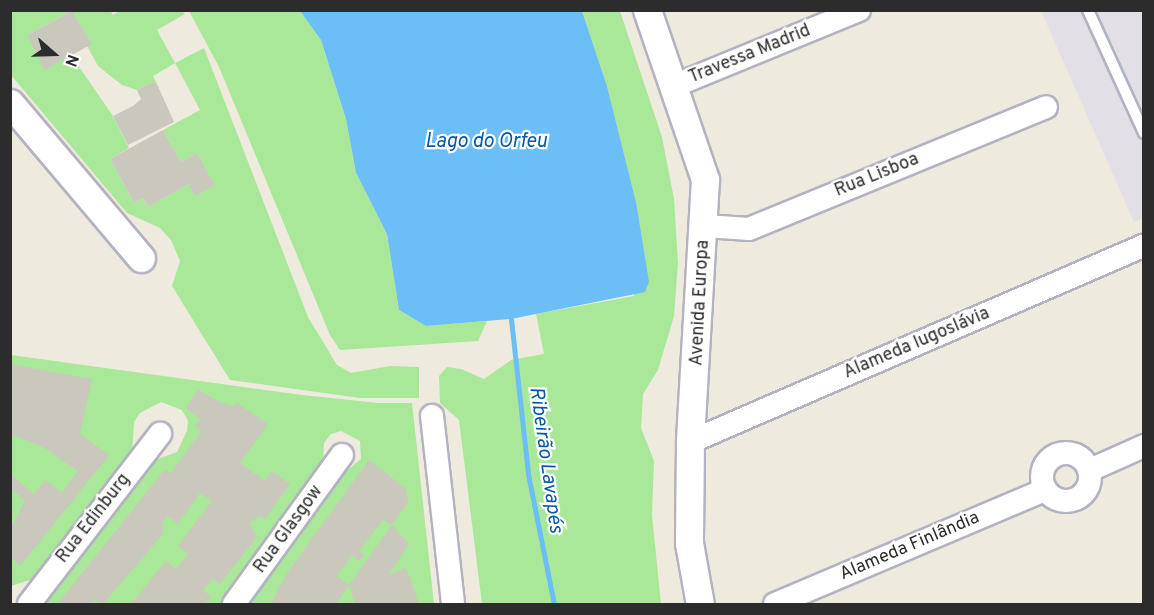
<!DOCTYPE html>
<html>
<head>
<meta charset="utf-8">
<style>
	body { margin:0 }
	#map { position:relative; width:1154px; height:615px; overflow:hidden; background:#efeade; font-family:Overpass,sans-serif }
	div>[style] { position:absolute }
	.industrial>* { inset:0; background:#e2dfe7 }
	.green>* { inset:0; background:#a8e898 }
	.water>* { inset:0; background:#6cbef6 }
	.stream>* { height:5px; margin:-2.5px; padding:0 2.5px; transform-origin:2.5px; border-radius:2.5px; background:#6cbef6 }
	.building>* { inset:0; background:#cac7bd }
	.roads { filter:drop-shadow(2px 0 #b2b2c1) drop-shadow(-2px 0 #b2b2c1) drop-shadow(0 2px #b2b2c1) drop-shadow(0 -2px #b2b2c1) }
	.service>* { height:10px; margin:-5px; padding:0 5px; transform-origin:5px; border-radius:5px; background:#fff }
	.minor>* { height:22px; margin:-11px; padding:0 11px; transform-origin:11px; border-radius:11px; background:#fff }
	.minor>.ring { margin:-11px; padding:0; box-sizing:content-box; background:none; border:22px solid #fff; border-radius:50% }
	.tertiary>* { height:27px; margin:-13.5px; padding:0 13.5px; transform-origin:13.5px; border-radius:13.5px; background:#fff }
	span { translate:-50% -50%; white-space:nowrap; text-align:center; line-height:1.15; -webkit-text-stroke:4.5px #fff; paint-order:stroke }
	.street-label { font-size:18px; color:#2c2c2c }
	.water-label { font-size:20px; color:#0559a7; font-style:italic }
	.frame { position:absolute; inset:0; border:12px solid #2c2c2c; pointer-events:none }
	.north { position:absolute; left:24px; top:24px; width:60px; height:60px; -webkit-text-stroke:4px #fff; paint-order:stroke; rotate:110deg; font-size:16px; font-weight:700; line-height:24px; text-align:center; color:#2c2c2c }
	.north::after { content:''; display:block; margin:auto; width:21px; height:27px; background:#2c2c2c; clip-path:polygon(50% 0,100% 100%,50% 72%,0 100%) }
</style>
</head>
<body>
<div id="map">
	<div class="industrial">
		<div style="clip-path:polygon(1041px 11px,1143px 11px,1143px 218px,1134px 222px)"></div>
	</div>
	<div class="green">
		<div style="clip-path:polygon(evenodd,110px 10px,113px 15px,119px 11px,182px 11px,185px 14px,157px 30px,175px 63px,204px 48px,308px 317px,337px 365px,351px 373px,390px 366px,419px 367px,419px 398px,360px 398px,230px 380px,172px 286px,180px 261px,171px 240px,160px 228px,127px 213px,11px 75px,10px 11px,110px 10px,72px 11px,91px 44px,87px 46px,98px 66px,122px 85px,137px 90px,152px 82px,157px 84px,153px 76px,175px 63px,200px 110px,163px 130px,181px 162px,197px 153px,214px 184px,195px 195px,189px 184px,148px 207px,143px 198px,134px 203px,110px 159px,129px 148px,113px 116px,71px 55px,27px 35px,72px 11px)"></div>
		<div style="clip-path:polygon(189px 11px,300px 11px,321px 40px,346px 119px,356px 173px,387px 234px,399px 310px,426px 326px,487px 321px,478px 341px,340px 350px,330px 335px,219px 67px)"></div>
		<div style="clip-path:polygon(582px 11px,620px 11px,662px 137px,674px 199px,678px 263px,674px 316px,658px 370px,643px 394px,641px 428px,654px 461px,652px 515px,661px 604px,482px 604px,459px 420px,440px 403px,439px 376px,447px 367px,461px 369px,484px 379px,511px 360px,544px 354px,536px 314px,634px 296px,636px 202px,607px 86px)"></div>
		<div style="clip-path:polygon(11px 355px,302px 395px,378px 403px,412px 403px,434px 604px,245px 604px,338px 478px,361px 459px,360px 441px,341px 431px,331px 434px,324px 443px,323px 464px,224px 604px,41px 604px,152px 461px,177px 452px,187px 431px,188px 421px,182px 410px,161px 402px,140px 413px,134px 422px,132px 456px,39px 577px,11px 586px)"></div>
	</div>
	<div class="water">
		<div style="clip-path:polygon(300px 11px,582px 11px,607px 86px,636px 202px,649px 282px,645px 292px,511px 319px,426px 326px,399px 310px,387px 234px,356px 173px,346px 119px,321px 40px)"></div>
	</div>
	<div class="stream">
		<div style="left:511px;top:319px;width:156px;rotate:83.7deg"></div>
		<div style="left:528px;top:474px;width:133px;rotate:78.7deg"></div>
	</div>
	<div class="building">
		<div style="clip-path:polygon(72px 11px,92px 44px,45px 70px,27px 35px)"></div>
		<div style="clip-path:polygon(152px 82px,157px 84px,174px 122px,128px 145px,113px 116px,133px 106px,141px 99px,137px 90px)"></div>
		<div style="clip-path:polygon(163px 130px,181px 162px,197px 153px,215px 185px,195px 196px,189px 184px,148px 207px,143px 198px,134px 203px,110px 159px)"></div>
		<div style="clip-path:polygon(10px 364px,92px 379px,80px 434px,109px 455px,21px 565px,10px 558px,10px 522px,13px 524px,25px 501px,10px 488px,10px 474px,34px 494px,45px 480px,62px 493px,78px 471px,43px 447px,10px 434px)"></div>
		<div style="clip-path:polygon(198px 390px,220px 402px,233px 406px,237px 403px,268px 424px,240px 463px,265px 481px,272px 471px,290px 484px,265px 519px,260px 516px,249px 523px,257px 537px,220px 584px,213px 579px,203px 590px,211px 597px,204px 604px,131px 604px,166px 561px,176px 569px,188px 554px,178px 546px,212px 501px,200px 493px,178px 524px,168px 516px,162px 523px,163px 534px,103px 604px,94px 600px,91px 604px,62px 604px,59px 602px,165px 469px,171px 473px,201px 431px,195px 426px,200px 419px,186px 408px)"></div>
		<div style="clip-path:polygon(369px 460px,406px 489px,408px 503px,392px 525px,383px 519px,359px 551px,364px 555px,359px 561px,352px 555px,337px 576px,349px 585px,336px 604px,271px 604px,285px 576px)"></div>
		<div style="clip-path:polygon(392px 525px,409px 544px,388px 576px,406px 567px,419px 604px,355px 604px,349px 585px)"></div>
	</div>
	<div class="roads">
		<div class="service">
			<div style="left:1088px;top:10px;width:135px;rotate:65.5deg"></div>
		</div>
		<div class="minor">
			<div style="left:674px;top:86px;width:200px;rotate:-22.3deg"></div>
			<div style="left:705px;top:226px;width:44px;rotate:3.9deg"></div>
			<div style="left:749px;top:229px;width:321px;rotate:-22.3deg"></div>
			<div style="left:432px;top:416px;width:189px;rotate:83.6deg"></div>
			<div style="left:690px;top:442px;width:495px;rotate:-23.4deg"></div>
			<div class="ring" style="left:1042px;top:453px;width:26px;height:26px"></div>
			<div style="left:1090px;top:470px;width:59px;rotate:-24deg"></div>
			<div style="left:29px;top:604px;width:215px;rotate:-52.4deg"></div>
			<div style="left:234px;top:604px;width:184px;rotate:-54.1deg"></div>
			<div style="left:775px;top:604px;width:293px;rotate:-22.9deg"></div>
		</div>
		<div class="tertiary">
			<div style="left:647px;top:10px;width:179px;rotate:71.1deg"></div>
			<div style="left:705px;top:179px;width:263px;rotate:93.3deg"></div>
			<div style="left:690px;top:442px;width:101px;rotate:90.6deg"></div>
			<div style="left:689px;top:543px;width:62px;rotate:79.8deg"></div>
			<div style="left:10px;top:103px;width:203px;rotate:49.8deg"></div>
		</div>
	</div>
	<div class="street-label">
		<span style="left:750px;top:55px;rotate:-22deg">Travessa Madrid</span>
		<span style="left:877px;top:176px;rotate:-22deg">Rua Lisboa</span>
		<span style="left:701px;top:303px;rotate:-87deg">Avenida Europa</span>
		<span style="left:917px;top:344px;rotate:-23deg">Alameda Iugoslávia</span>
		<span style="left:94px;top:519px;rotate:-52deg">Rua Edinburg</span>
		<span style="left:289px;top:530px;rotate:-54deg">Rua Glasgow</span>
		<span style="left:910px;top:547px;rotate:-23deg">Alameda Finlândia</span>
	</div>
	<div class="water-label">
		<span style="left:486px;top:142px">Lago do Orfeu</span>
		<span style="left:545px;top:460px;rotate:82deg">Ribeirão Lavapés</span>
	</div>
	<div class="frame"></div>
	<div class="north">N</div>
</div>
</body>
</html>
